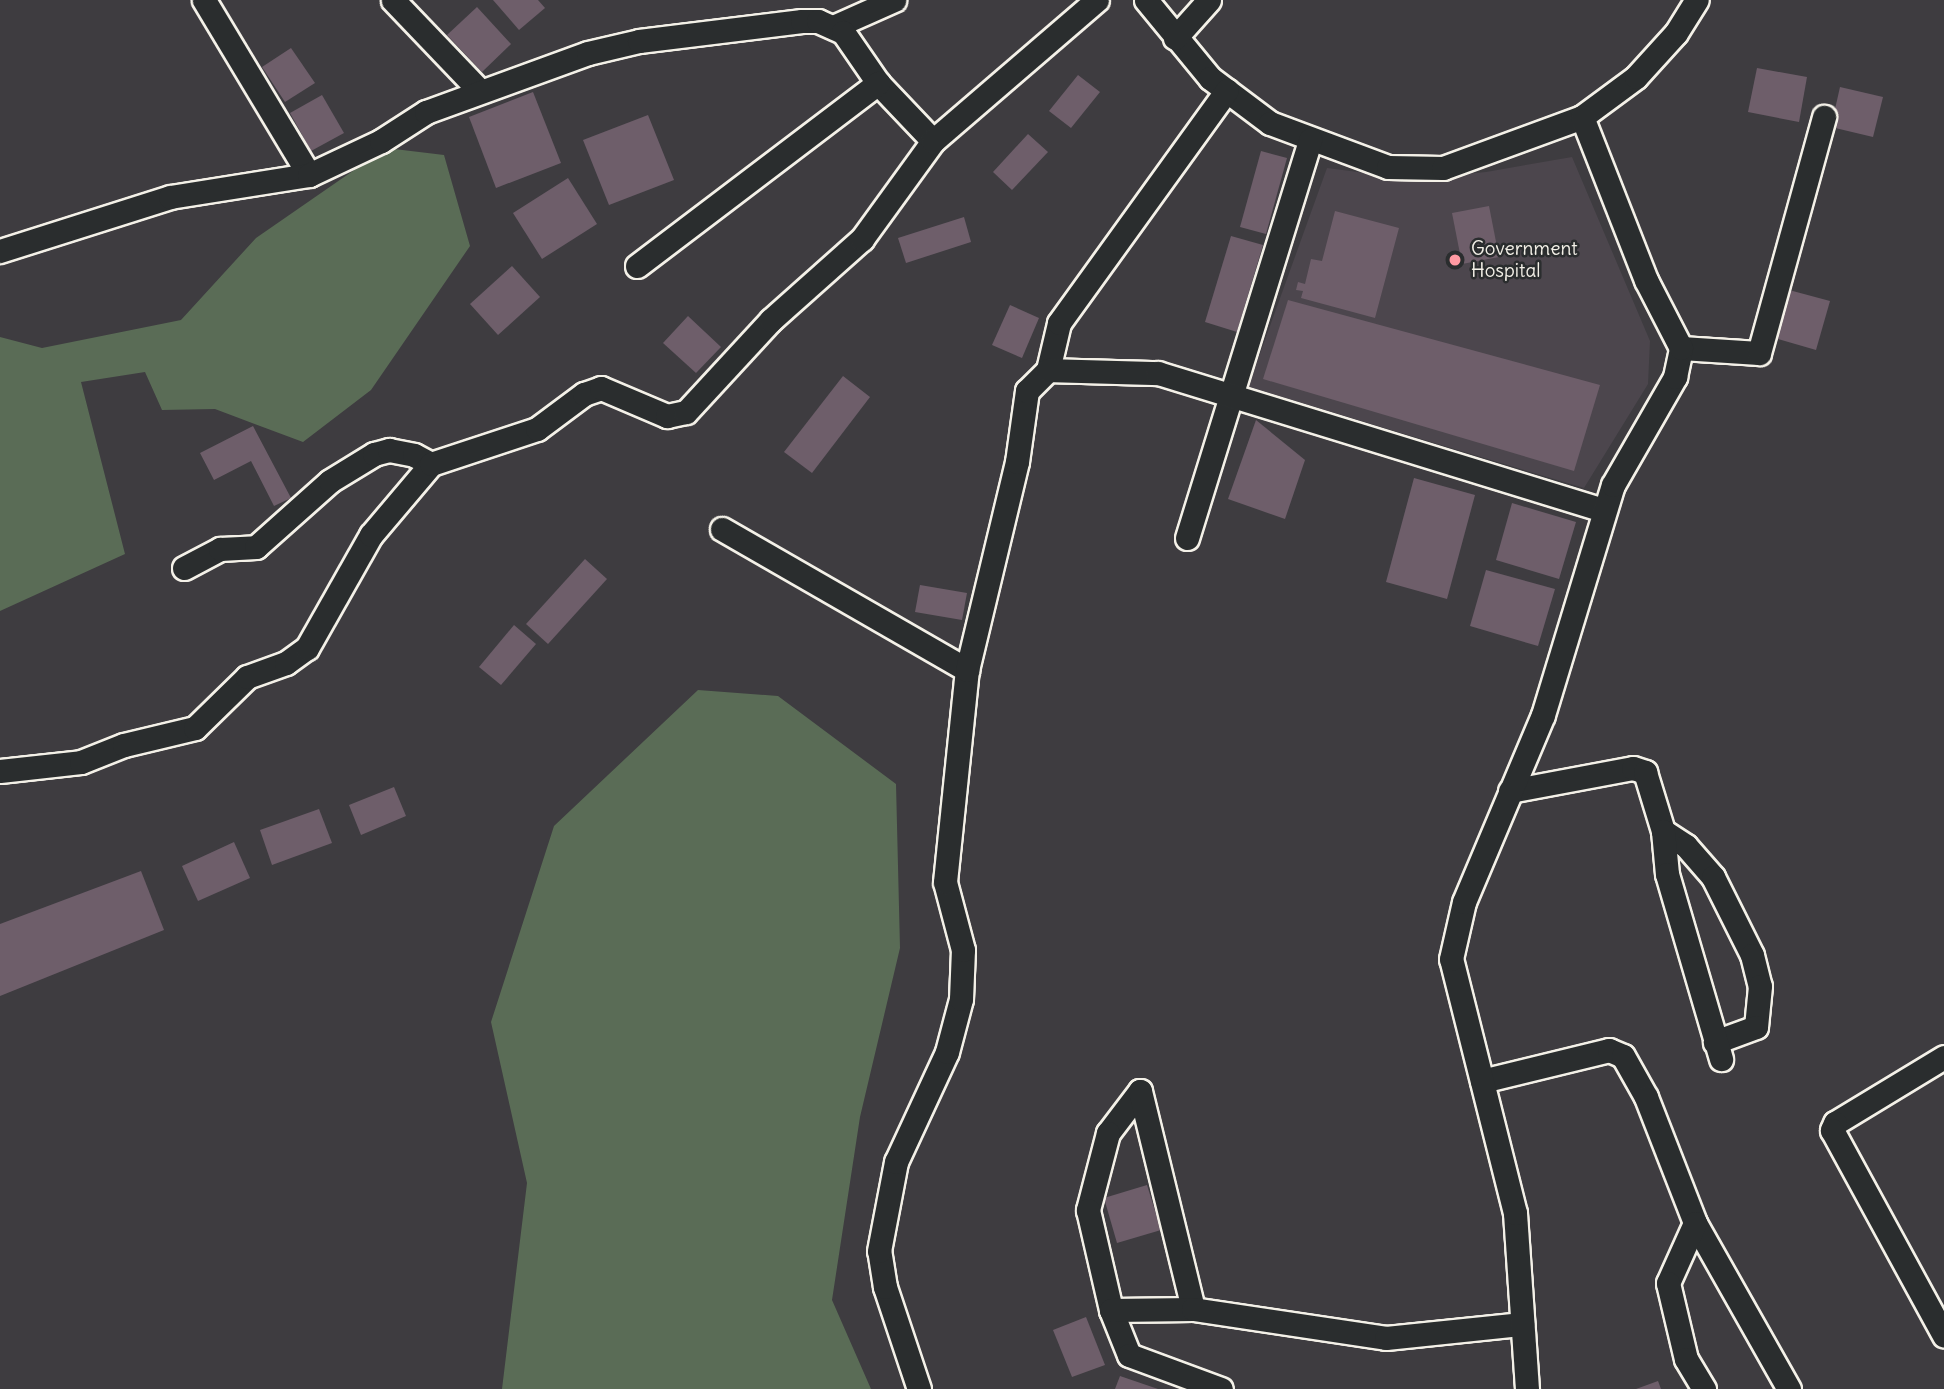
<!DOCTYPE html>
<html>
<head>
<meta charset="utf-8">
<style>
	body { margin:0 }
	#map { position:relative; width:1944px; height:1389px; overflow:hidden; background:#3e3c40; font-family:Delius,sans-serif }
	div>[style] { position:absolute }
	.built>* { inset:0; background:#4c464d }
	.green>* { inset:0; background:#5a6c56 }
	.building>* { inset:0; background:#6e5e6a }
	.roads { filter:drop-shadow(2px 0 #f4f1e8) drop-shadow(-2px 0 #f4f1e8) drop-shadow(0 2px #f4f1e8) drop-shadow(0 -2px #f4f1e8) }
	.street>* { height:23px; margin:-11.5px; padding:0 11.5px; transform-origin:11.5px; border-radius:11.5px; background:#2a2d2e }
	.dots>* { width:19px; height:19px; translate:-50% -50%; box-sizing:border-box; border:4px solid #2a2d2e; border-radius:50% }
	span { translate:-50% -50%; white-space:nowrap; text-align:center; line-height:1.15; -webkit-text-stroke:5px #2a2d2e; paint-order:stroke }
	.poi-label { font-size:19px; color:#f4f1e8 }
	.left { translate:0 -50%; text-align:left }
</style>
</head>
<body>
<div id="map">
	<div class="built">
		<div style="clip-path:polygon(1572px 157px,1650px 341px,1648px 384px,1584px 488px,1248px 387px,1327px 168px,1412px 179px,1486px 172px)"></div>
	</div>
	<div class="green">
		<div style="clip-path:polygon(386px 148px,444px 155px,470px 246px,371px 390px,303px 442px,215px 409px,162px 410px,145px 372px,81px 382px,125px 554px,0 611px,0 337px,42px 348px,181px 320px,256px 238px)"></div>
		<div style="clip-path:polygon(698px 690px,778px 696px,896px 784px,900px 948px,860px 1117px,832px 1300px,871px 1389px,502px 1389px,527px 1183px,491px 1022px,554px 826px)"></div>
	</div>
	<div class="building">
		<div style="clip-path:polygon(493px 0,538px 0,545px 8px,519px 30px)"></div>
		<div style="clip-path:polygon(477px 7px,511px 44px,482px 72px,447px 35px)"></div>
		<div style="clip-path:polygon(291px 48px,315px 83px,285px 102px,262px 67px)"></div>
		<div style="clip-path:polygon(1757px 68px,1807px 77px,1799px 122px,1748px 112px)"></div>
		<div style="clip-path:polygon(1078px 75px,1100px 92px,1071px 128px,1049px 111px)"></div>
		<div style="clip-path:polygon(1840px 87px,1883px 97px,1873px 137px,1831px 127px)"></div>
		<div style="clip-path:polygon(533px 92px,561px 163px,496px 188px,469px 117px)"></div>
		<div style="clip-path:polygon(322px 95px,344px 133px,311px 151px,290px 113px)"></div>
		<div style="clip-path:polygon(648px 115px,674px 180px,609px 205px,583px 140px)"></div>
		<div style="clip-path:polygon(1028px 134px,1048px 152px,1012px 190px,993px 172px)"></div>
		<div style="clip-path:polygon(1261px 151px,1287px 158px,1266px 234px,1240px 227px)"></div>
		<div style="clip-path:polygon(568px 178px,597px 224px,542px 259px,513px 213px)"></div>
		<div style="clip-path:polygon(1489px 206px,1499px 257px,1462px 264px,1452px 213px)"></div>
		<div style="clip-path:polygon(1335px 211px,1399px 228px,1375px 318px,1301px 298px,1303px 291px,1296px 290px,1298px 282px,1305px 284px,1311px 259px,1322px 261px)"></div>
		<div style="clip-path:polygon(964px 217px,971px 242px,906px 263px,898px 238px)"></div>
		<div style="clip-path:polygon(1231px 236px,1263px 245px,1237px 332px,1205px 322px)"></div>
		<div style="clip-path:polygon(512px 266px,540px 297px,498px 335px,470px 304px)"></div>
		<div style="clip-path:polygon(1789px 290px,1830px 301px,1816px 350px,1775px 338px)"></div>
		<div style="clip-path:polygon(1288px 300px,1600px 385px,1574px 471px,1263px 379px)"></div>
		<div style="clip-path:polygon(1010px 305px,1039px 318px,1022px 358px,992px 345px)"></div>
		<div style="clip-path:polygon(688px 316px,721px 347px,696px 373px,663px 343px)"></div>
		<div style="clip-path:polygon(843px 376px,870px 397px,812px 473px,784px 452px)"></div>
		<div style="clip-path:polygon(1256px 420px,1305px 460px,1285px 519px,1228px 499px)"></div>
		<div style="clip-path:polygon(253px 426px,291px 498px,274px 506px,251px 461px,214px 480px,200px 453px)"></div>
		<div style="clip-path:polygon(1414px 478px,1475px 495px,1447px 599px,1386px 582px)"></div>
		<div style="clip-path:polygon(1512px 503px,1576px 522px,1559px 579px,1496px 560px)"></div>
		<div style="clip-path:polygon(585px 559px,607px 579px,548px 644px,526px 624px)"></div>
		<div style="clip-path:polygon(1486px 570px,1555px 589px,1538px 646px,1470px 626px)"></div>
		<div style="clip-path:polygon(920px 585px,967px 593px,962px 620px,915px 612px)"></div>
		<div style="clip-path:polygon(514px 625px,536px 644px,501px 685px,479px 667px)"></div>
		<div style="clip-path:polygon(394px 787px,406px 816px,361px 835px,349px 805px)"></div>
		<div style="clip-path:polygon(319px 809px,332px 843px,272px 865px,260px 830px)"></div>
		<div style="clip-path:polygon(234px 842px,250px 878px,198px 901px,182px 866px)"></div>
		<div style="clip-path:polygon(141px 871px,164px 930px,0 996px,0 924px)"></div>
		<div style="clip-path:polygon(1147px 1185px,1161px 1230px,1117px 1243px,1104px 1198px)"></div>
		<div style="clip-path:polygon(1086px 1317px,1105px 1365px,1072px 1377px,1053px 1330px)"></div>
		<div style="clip-path:polygon(1120px 1376px,1158px 1389px,1115px 1389px)"></div>
		<div style="clip-path:polygon(1658px 1381px,1661px 1389px,1636px 1389px)"></div>
	</div>
	<div class="roads">
		<div class="street">
			<div style="left:204px;top:0;width:204px;rotate:59deg"></div>
			<div style="left:393px;top:0;width:124px;rotate:46.3deg"></div>
			<div style="left:1146px;top:0;width:101px;rotate:50.6deg"></div>
			<div style="left:1210px;top:78px;width:75px;rotate:36.9deg"></div>
			<div style="left:1270px;top:123px;width:126px;rotate:20.4deg"></div>
			<div style="left:1388px;top:167px;width:55px;rotate:1deg"></div>
			<div style="left:1443px;top:168px;width:148px;rotate:-20.1deg"></div>
			<div style="left:1582px;top:117px;width:67px;rotate:-36.5deg"></div>
			<div style="left:1636px;top:77px;width:59px;rotate:-47.7deg"></div>
			<div style="left:1676px;top:33px;width:39px;rotate:-58deg"></div>
			<div style="left:833px;top:27px;width:67px;rotate:-23.9deg"></div>
			<div style="left:1175px;top:38px;width:51px;rotate:-48.2deg"></div>
			<div style="left:0;top:251px;width:178px;rotate:-17.6deg"></div>
			<div style="left:170px;top:197px;width:141px;rotate:-9deg"></div>
			<div style="left:309px;top:175px;width:80px;rotate:-25.3deg"></div>
			<div style="left:381px;top:141px;width:54px;rotate:-32.8deg"></div>
			<div style="left:426px;top:112px;width:172px;rotate:-20deg"></div>
			<div style="left:588px;top:53px;width:52px;rotate:-13.2deg"></div>
			<div style="left:639px;top:41px;width:164px;rotate:-7deg"></div>
			<div style="left:802px;top:21px;width:16px"></div>
			<div style="left:818px;top:21px;width:27px;rotate:24deg"></div>
			<div style="left:843px;top:32px;width:62px;rotate:55.5deg"></div>
			<div style="left:878px;top:83px;width:80px;rotate:46.5deg"></div>
			<div style="left:637px;top:266px;width:303px;rotate:-37.2deg"></div>
			<div style="left:1681px;top:348px;width:78px;rotate:3.7deg"></div>
			<div style="left:1759px;top:353px;width:245px;rotate:-74.6deg"></div>
			<div style="left:1048px;top:370px;width:48px;rotate:-76.8deg"></div>
			<div style="left:1059px;top:323px;width:287px;rotate:-54.2deg"></div>
			<div style="left:722px;top:529px;width:283px;rotate:29.9deg"></div>
			<div style="left:1187px;top:538px;width:417px;rotate:-72.8deg"></div>
			<div style="left:184px;top:568px;width:41px;rotate:-27.8deg"></div>
			<div style="left:220px;top:549px;width:36px;rotate:-3deg"></div>
			<div style="left:256px;top:547px;width:99px;rotate:-41.7deg"></div>
			<div style="left:330px;top:481px;width:52px;rotate:-31.5deg"></div>
			<div style="left:374px;top:454px;width:16px;rotate:-15deg"></div>
			<div style="left:389px;top:450px;width:25px;rotate:11deg"></div>
			<div style="left:414px;top:455px;width:19px;rotate:28deg"></div>
			<div style="left:0;top:771px;width:81px;rotate:-6.3deg"></div>
			<div style="left:81px;top:762px;width:46px;rotate:-21.6deg"></div>
			<div style="left:124px;top:745px;width:73px;rotate:-13.5deg"></div>
			<div style="left:195px;top:728px;width:73px;rotate:-44.4deg"></div>
			<div style="left:247px;top:677px;width:41px;rotate:-19.7deg"></div>
			<div style="left:286px;top:663px;width:26px;rotate:-36deg"></div>
			<div style="left:307px;top:648px;width:130px;rotate:-60.5deg"></div>
			<div style="left:371px;top:535px;width:93px;rotate:-49.8deg"></div>
			<div style="left:431px;top:464px;width:112px;rotate:-18.3deg"></div>
			<div style="left:537px;top:429px;width:59px;rotate:-36.7deg"></div>
			<div style="left:584px;top:394px;width:18px;rotate:-19deg"></div>
			<div style="left:601px;top:388px;width:72px;rotate:23deg"></div>
			<div style="left:667px;top:416px;width:19px;rotate:-12deg"></div>
			<div style="left:686px;top:412px;width:125px;rotate:-47.3deg"></div>
			<div style="left:771px;top:320px;width:122px;rotate:-41.7deg"></div>
			<div style="left:862px;top:239px;width:121px;rotate:-54.1deg"></div>
			<div style="left:933px;top:141px;width:216px;rotate:-40.7deg"></div>
			<div style="left:1510px;top:791px;width:125px;rotate:-10.6deg"></div>
			<div style="left:1633px;top:768px;width:13px;rotate:18deg"></div>
			<div style="left:1645px;top:772px;width:62px;rotate:73deg"></div>
			<div style="left:1663px;top:831px;width:27px;rotate:33deg"></div>
			<div style="left:1686px;top:846px;width:41px;rotate:48.9deg"></div>
			<div style="left:1713px;top:877px;width:87px;rotate:63.4deg"></div>
			<div style="left:1752px;top:955px;width:32px;rotate:76deg"></div>
			<div style="left:1760px;top:986px;width:41px;rotate:95.6deg"></div>
			<div style="left:1756px;top:1027px;width:44px;rotate:159.9deg"></div>
			<div style="left:1663px;top:831px;width:43px;rotate:84.7deg"></div>
			<div style="left:1667px;top:874px;width:193px;rotate:73.7deg"></div>
			<div style="left:1944px;top:1057px;width:127px;rotate:148.8deg"></div>
			<div style="left:1835px;top:1123px;width:8px;rotate:113deg"></div>
			<div style="left:1832px;top:1130px;width:234px;rotate:61.4deg"></div>
			<div style="left:1482px;top:1081px;width:131px;rotate:-13.7deg"></div>
			<div style="left:1609px;top:1050px;width:15px;rotate:23deg"></div>
			<div style="left:1623px;top:1056px;width:47px;rotate:60.7deg"></div>
			<div style="left:1646px;top:1097px;width:135px;rotate:68.7deg"></div>
			<div style="left:1695px;top:1223px;width:191px;rotate:60.5deg"></div>
			<div style="left:1140px;top:1091px;width:53px;rotate:127.3deg"></div>
			<div style="left:1108px;top:1133px;width:80px;rotate:104.6deg"></div>
			<div style="left:1088px;top:1210px;width:103px;rotate:77deg"></div>
			<div style="left:1111px;top:1310px;width:48px;rotate:68.2deg"></div>
			<div style="left:1129px;top:1355px;width:98px;rotate:20.3deg"></div>
			<div style="left:1140px;top:1091px;width:224px;rotate:76.3deg"></div>
			<div style="left:1695px;top:1223px;width:66px;rotate:114.2deg"></div>
			<div style="left:1668px;top:1283px;width:78px;rotate:76.7deg"></div>
			<div style="left:1686px;top:1359px;width:35px;rotate:59deg"></div>
			<div style="left:1111px;top:1310px;width:82px;rotate:-0.7deg"></div>
			<div style="left:1193px;top:1309px;width:195px;rotate:8.5deg"></div>
			<div style="left:1386px;top:1338px;width:137px;rotate:-5.9deg"></div>
			<div style="left:919px;top:1389px;width:108px;rotate:-108.4deg"></div>
			<div style="left:885px;top:1287px;width:36px;rotate:-99deg"></div>
			<div style="left:879px;top:1251px;width:91px;rotate:-79.2deg"></div>
			<div style="left:896px;top:1162px;width:121px;rotate:-65.1deg"></div>
			<div style="left:947px;top:1052px;width:55px;rotate:-75.2deg"></div>
			<div style="left:961px;top:999px;width:49px;rotate:-87.7deg"></div>
			<div style="left:963px;top:950px;width:70px;rotate:-104.8deg"></div>
			<div style="left:945px;top:882px;width:213px;rotate:-84.1deg"></div>
			<div style="left:967px;top:670px;width:214px;rotate:-76.5deg"></div>
			<div style="left:1017px;top:462px;width:72px;rotate:-82deg"></div>
			<div style="left:1027px;top:391px;width:30px;rotate:-45deg"></div>
			<div style="left:1048px;top:370px;width:110px;rotate:1.6deg"></div>
			<div style="left:1158px;top:373px;width:467px;rotate:17.1deg"></div>
			<div style="left:1527px;top:1389px;width:176px;rotate:-93.9deg"></div>
			<div style="left:1515px;top:1213px;width:262px;rotate:-104.1deg"></div>
			<div style="left:1451px;top:959px;width:58px;rotate:-77.2deg"></div>
			<div style="left:1464px;top:902px;width:203px;rotate:-67.1deg"></div>
			<div style="left:1543px;top:715px;width:240px;rotate:-73.1deg"></div>
			<div style="left:1613px;top:485px;width:125px;rotate:-60.1deg"></div>
			<div style="left:1675px;top:377px;width:30px;rotate:-78deg"></div>
			<div style="left:1681px;top:348px;width:76px;rotate:-117.2deg"></div>
			<div style="left:1646px;top:280px;width:175px;rotate:-111.4deg"></div>
		</div>
	</div>
	<div class="dots">
		<div style="left:1455px;top:260px;background:#ff9aa2"></div>
	</div>
	<div class="poi-label">
		<span class="left" style="left:1471px;top:260px">Government<br>Hospital</span>
	</div>
</div>
</body>
</html>
